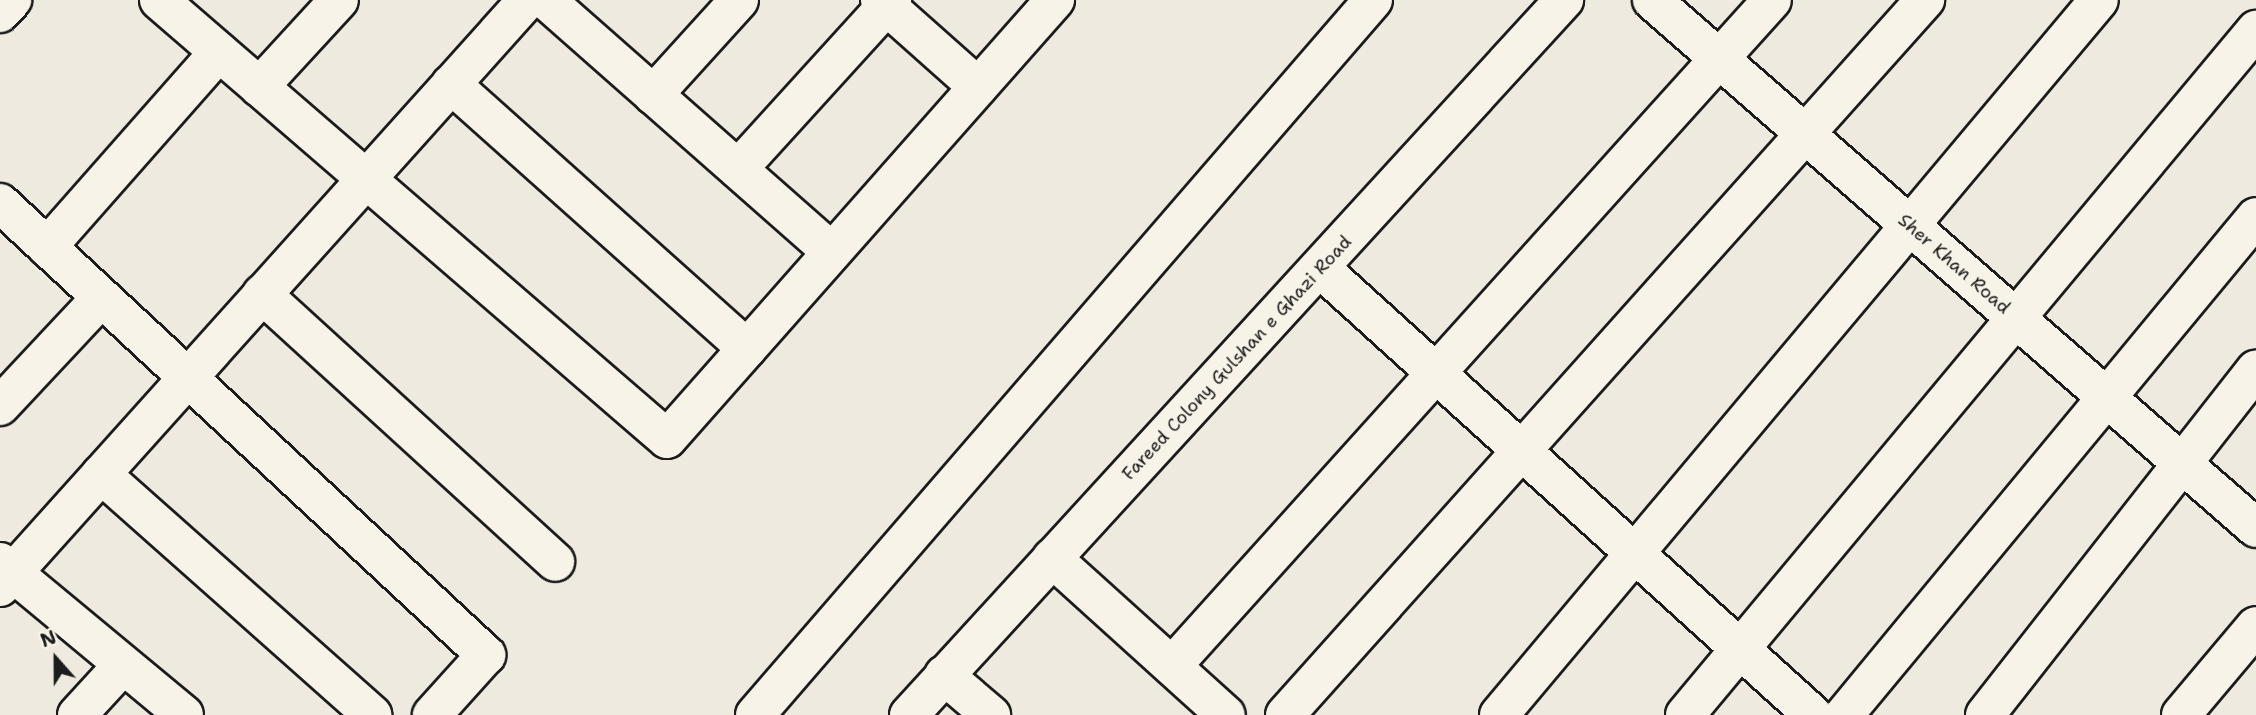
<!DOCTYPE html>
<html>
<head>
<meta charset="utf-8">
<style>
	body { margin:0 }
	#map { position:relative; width:2256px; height:715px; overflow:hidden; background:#eeeae0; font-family:"Shantell Sans",sans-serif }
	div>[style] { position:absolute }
	.roads { filter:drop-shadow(2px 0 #1c1c1c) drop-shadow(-2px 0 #1c1c1c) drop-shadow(0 2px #1c1c1c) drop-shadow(0 -2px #1c1c1c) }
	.minor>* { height:38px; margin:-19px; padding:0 19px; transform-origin:19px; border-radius:19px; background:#f7f3e8 }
	.major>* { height:38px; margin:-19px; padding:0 19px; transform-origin:19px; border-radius:19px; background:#f7f3e8 }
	span { translate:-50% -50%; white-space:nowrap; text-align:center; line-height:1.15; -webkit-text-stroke:5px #f7f3e8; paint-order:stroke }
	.street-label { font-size:18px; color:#1c1c1c }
	.north { position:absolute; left:21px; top:624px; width:70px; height:70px; -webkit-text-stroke:5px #f7f3e8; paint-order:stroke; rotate:339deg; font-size:19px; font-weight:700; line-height:28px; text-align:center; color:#1c1c1c }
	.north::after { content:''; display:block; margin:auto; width:24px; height:32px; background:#1c1c1c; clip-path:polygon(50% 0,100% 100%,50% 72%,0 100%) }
</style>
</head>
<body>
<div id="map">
	<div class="roads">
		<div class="minor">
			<div style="left:159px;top:0;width:671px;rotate:40.83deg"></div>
			<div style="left:667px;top:439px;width:586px;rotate:-48.53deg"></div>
			<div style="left:546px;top:0;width:381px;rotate:41.4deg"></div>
			<div style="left:880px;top:0;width:131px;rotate:41.6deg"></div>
			<div style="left:1652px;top:0;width:802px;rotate:41.16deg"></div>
			<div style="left:0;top:13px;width:18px;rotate:-47deg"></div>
			<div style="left:451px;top:84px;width:397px;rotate:41.8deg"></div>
			<div style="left:259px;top:87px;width:118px;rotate:-47.4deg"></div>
			<div style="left:653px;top:95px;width:128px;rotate:-47.8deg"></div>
			<div style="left:738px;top:169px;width:229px;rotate:-47.7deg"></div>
			<div style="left:0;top:203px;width:664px;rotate:42.92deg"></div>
			<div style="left:486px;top:655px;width:81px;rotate:132deg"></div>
			<div style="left:47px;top:247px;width:260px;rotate:-48.6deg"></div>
			<div style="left:1320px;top:268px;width:665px;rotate:42.2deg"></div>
			<div style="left:262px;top:294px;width:397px;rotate:42.4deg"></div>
			<div style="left:0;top:406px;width:148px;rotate:-46.9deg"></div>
			<div style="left:101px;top:474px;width:363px;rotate:41.6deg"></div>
			<div style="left:1052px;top:558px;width:234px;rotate:42.1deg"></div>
			<div style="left:0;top:562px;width:239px;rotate:39.7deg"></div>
			<div style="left:0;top:587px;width:789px;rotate:-48.08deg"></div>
			<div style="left:1172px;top:666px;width:896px;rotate:-47.98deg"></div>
			<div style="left:944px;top:675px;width:62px;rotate:40.4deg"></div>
			<div style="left:77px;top:715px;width:68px;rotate:-47.4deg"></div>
			<div style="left:1285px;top:715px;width:960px;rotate:-48.17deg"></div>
			<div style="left:1499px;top:715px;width:933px;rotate:-50deg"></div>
			<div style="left:1685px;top:715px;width:892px;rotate:-50.19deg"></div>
			<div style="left:1844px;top:715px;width:646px;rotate:-50.4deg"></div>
			<div style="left:1985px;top:715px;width:439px;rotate:-51.9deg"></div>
			<div style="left:2181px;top:715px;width:116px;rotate:-49.9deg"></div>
		</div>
		<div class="major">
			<div style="left:755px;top:715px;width:945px;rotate:-49.16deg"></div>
			<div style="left:909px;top:715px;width:970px;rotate:-47.51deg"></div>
		</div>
	</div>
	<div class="street-label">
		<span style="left:1954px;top:264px;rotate:41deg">Sher Khan Road</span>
		<span style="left:1237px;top:358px;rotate:-47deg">Fareed Colony Gulshan e Ghazi Road</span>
	</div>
	<div class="north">N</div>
</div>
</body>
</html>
